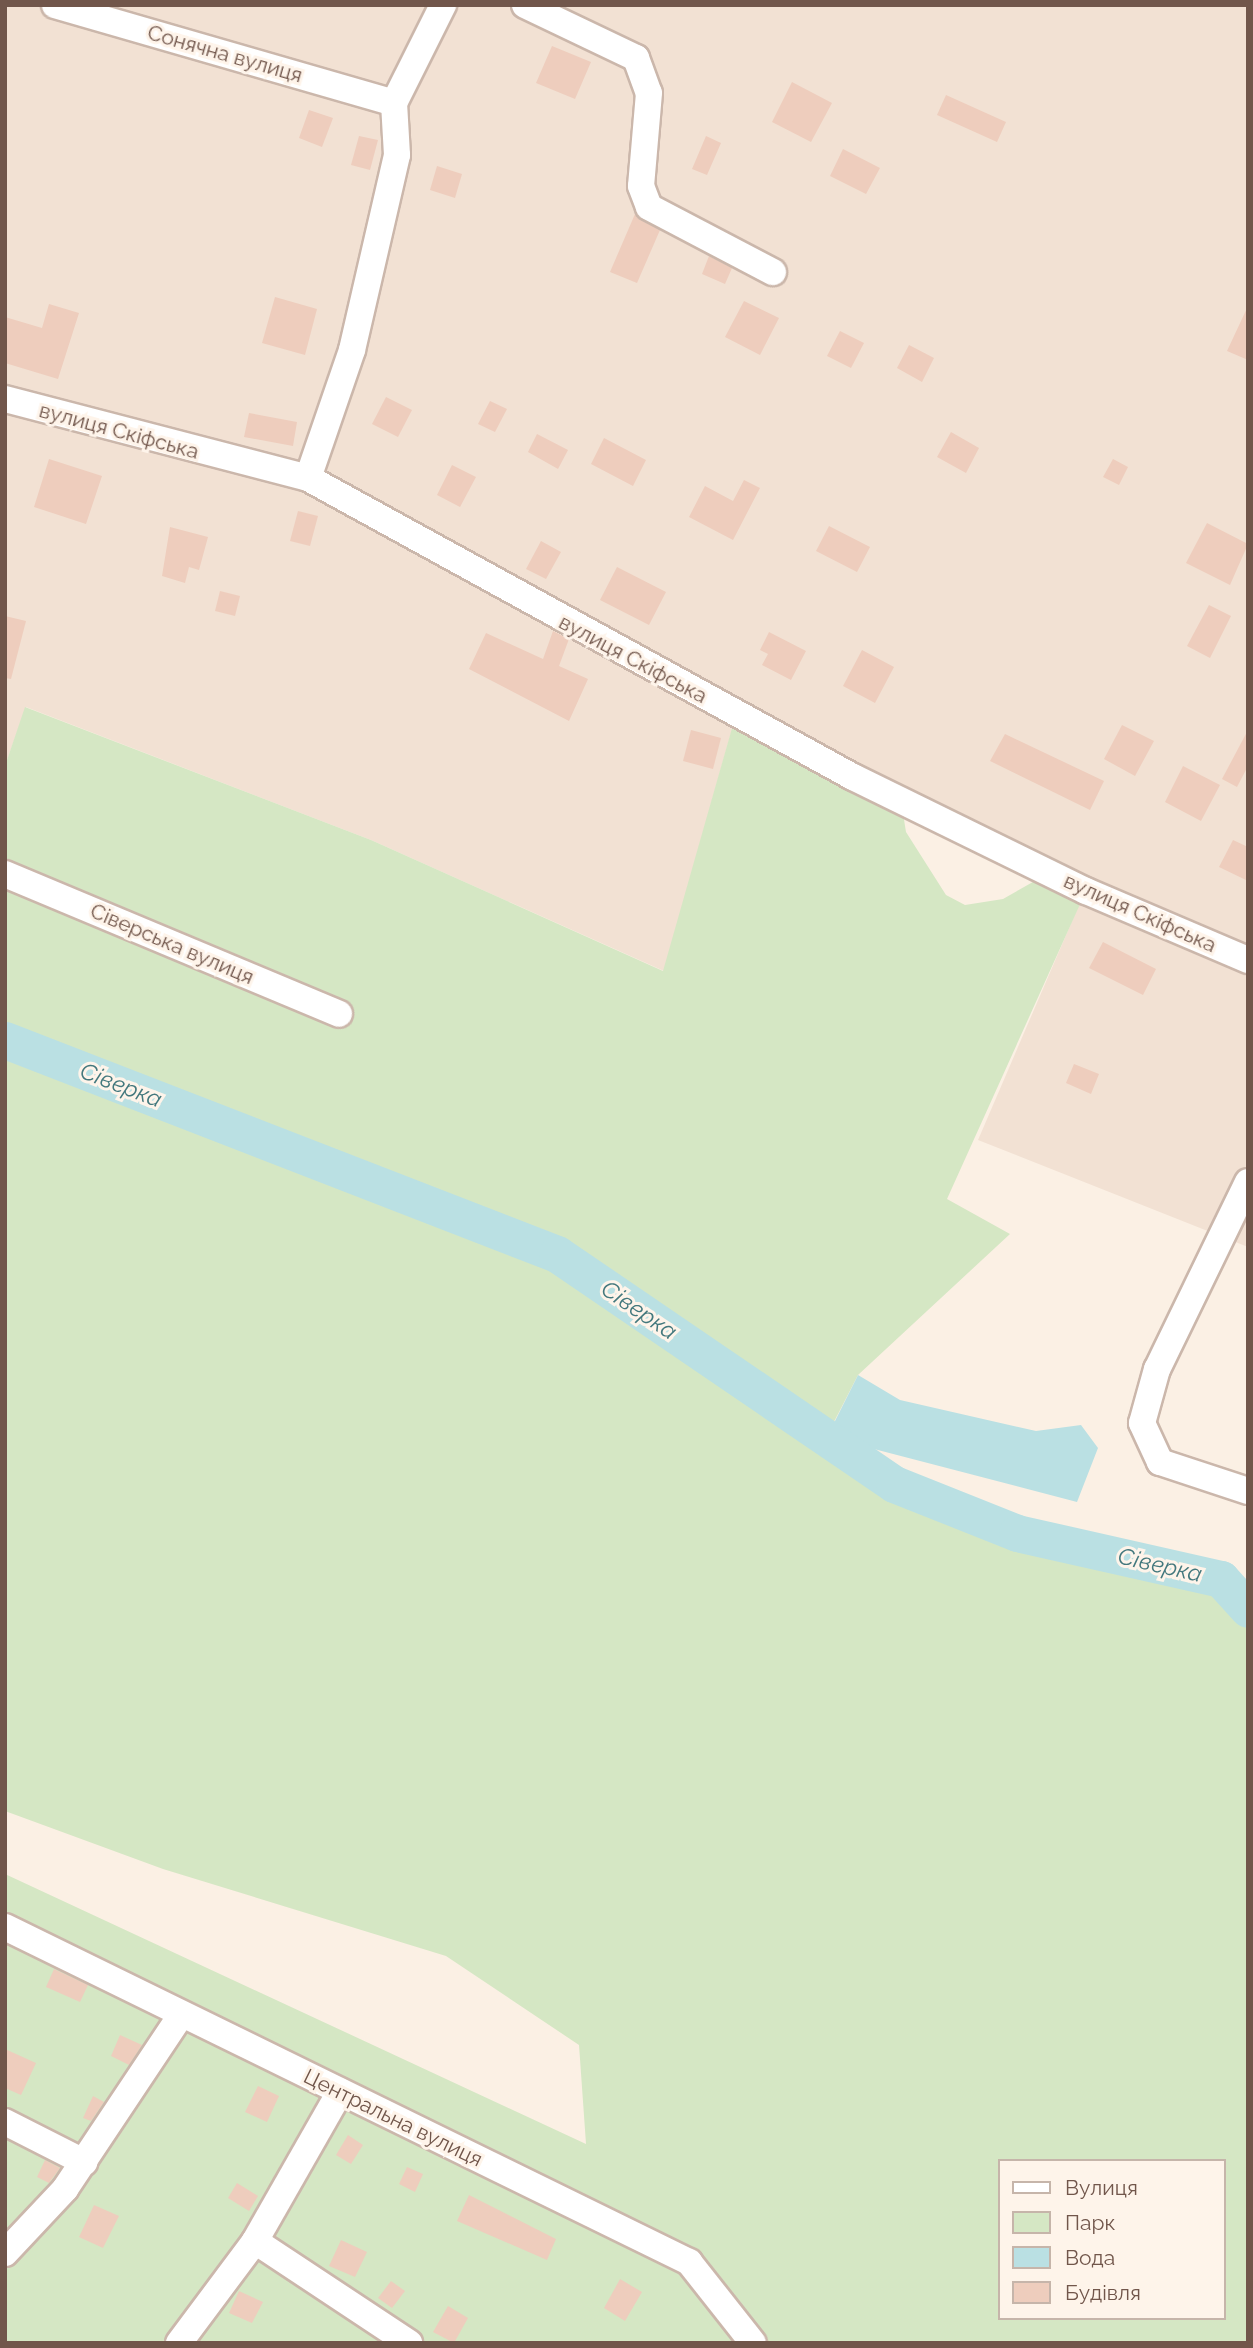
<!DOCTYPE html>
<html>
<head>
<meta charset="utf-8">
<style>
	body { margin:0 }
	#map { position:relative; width:1253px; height:2348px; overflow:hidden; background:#fbf0e4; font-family:Raleway,sans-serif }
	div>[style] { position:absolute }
	.residential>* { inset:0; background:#f2e1d3 }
	.green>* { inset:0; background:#d5e7c4 }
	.water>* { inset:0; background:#bae0e3 }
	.river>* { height:37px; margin:-18.5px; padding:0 18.5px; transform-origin:18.5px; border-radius:18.5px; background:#bae0e3 }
	.building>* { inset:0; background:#eecdbd }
	.roads { filter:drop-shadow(2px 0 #cbb7ab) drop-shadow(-2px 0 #cbb7ab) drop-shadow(0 2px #cbb7ab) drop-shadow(0 -2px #cbb7ab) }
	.minor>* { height:26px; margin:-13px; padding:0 13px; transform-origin:13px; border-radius:13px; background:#fff }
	span { translate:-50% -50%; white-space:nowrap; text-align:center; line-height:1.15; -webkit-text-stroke:6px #fef4ea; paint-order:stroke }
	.street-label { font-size:21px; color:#71564b }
	.water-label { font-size:23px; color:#43787d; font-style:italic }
	.frame { position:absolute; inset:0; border:7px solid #71564b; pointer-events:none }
	.legend { position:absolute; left:998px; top:2159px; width:228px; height:161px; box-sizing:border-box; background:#fef4ea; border:2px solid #c6b5aa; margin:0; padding:9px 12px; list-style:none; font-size:21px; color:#71564b }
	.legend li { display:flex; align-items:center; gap:14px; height:35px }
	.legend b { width:35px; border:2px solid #c6b5aa }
</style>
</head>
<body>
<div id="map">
	<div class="residential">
		<div style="clip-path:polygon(5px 5px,1248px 5px,1248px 1247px,978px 1140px,1085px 891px,736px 715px,664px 971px,371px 840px,26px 707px,5px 766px)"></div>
	</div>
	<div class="green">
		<div style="clip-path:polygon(evenodd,25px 707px,371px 840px,663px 971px,736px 714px,901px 801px,906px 832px,946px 895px,965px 905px,1003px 899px,1040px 878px,1086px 891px,947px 1199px,1010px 1234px,858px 1375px,819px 1451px,1017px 1533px,1221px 1579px,1248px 1601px,1248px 2343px,5px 2343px,5px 1874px,586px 2144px,579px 2045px,446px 1956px,163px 1869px,5px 1811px,5px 766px,25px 707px,999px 2161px,1223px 2161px,1223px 2318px,999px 2318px,999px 2161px)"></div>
	</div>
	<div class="water">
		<div style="clip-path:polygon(858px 1375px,900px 1400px,1036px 1431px,1081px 1425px,1098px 1448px,1077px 1502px,874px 1449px,831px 1429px)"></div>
	</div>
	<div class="river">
		<div style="left:5px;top:1040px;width:592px;rotate:21.19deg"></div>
		<div style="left:557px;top:1254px;width:408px;rotate:34.3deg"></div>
		<div style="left:894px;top:1484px;width:132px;rotate:21.7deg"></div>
		<div style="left:1017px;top:1533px;width:209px;rotate:12.7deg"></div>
		<div style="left:1221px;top:1579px;width:40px;rotate:48deg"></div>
	</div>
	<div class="building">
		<div style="clip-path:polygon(552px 46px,591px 62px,575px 99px,536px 83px)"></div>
		<div style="clip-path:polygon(792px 82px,832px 103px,811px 142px,772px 122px)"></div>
		<div style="clip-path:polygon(946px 95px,1006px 122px,997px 142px,937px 115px)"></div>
		<div style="clip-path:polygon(309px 110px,333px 118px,322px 147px,299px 138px)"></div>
		<div style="clip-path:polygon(359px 136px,378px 140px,370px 170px,351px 165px)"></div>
		<div style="clip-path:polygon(706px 136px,721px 143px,707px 175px,692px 169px)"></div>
		<div style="clip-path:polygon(843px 149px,880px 168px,866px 194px,830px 176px)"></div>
		<div style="clip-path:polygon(437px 166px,462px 174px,455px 198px,430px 190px)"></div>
		<div style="clip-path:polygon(635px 214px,660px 230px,637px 283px,610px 272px)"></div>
		<div style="clip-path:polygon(709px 256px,732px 268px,725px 284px,702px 274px)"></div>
		<div style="clip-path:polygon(275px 297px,317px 309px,305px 355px,262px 343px)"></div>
		<div style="clip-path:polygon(744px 301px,779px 318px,760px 355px,725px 337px)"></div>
		<div style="clip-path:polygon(49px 304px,79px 313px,58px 379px,5px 363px,5px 317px,42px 328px)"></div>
		<div style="clip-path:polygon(1248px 306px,1248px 360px,1227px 351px)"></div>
		<div style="clip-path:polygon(840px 331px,864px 343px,851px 368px,827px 356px)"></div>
		<div style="clip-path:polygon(909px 345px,934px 358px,922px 382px,897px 368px)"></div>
		<div style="clip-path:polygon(386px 397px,412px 410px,398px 437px,372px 424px)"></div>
		<div style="clip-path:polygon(490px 401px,507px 409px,495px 432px,478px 424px)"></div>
		<div style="clip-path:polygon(249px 413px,297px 422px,293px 446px,244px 437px)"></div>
		<div style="clip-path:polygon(951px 432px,979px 448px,966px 473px,937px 457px)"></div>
		<div style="clip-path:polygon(537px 434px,568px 450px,558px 469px,528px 452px)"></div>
		<div style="clip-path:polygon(604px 438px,646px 460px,633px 486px,591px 464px)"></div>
		<div style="clip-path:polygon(49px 459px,102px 476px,86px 524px,34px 507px)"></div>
		<div style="clip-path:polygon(1113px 459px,1128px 467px,1119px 485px,1103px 477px)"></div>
		<div style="clip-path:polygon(452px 465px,476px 477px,460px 507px,437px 495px)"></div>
		<div style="clip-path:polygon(744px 480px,760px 488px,733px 540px,689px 517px,705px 486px,733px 501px)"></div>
		<div style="clip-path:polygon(298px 511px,318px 516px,310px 546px,290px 541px)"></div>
		<div style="clip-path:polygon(1207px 523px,1248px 544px,1230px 585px,1186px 563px)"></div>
		<div style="clip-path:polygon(829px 526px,870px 547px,857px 572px,816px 551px)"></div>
		<div style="clip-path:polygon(170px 527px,208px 537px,199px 570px,189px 567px,185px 583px,162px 576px)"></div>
		<div style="clip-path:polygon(541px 541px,561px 552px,546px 579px,526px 569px)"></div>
		<div style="clip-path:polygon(617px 567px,666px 592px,649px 625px,600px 600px)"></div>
		<div style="clip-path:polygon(220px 591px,240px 596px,235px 616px,215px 611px)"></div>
		<div style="clip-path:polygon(1209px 605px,1231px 616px,1210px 658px,1187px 646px)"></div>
		<div style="clip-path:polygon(5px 616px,26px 621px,11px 679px,5px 678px)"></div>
		<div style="clip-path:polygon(553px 631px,569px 639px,559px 666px,588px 679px,569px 721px,469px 669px,486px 633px,543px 659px)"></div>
		<div style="clip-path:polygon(769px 632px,806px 651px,791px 680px,762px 665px,768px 654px,760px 650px)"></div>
		<div style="clip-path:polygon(862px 650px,894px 667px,875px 703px,843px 686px)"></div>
		<div style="clip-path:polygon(1122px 725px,1154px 741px,1135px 776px,1104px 759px)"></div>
		<div style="clip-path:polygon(691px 730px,721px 738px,713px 769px,683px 761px)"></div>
		<div style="clip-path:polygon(1248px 730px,1248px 766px,1237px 787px,1222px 779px)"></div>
		<div style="clip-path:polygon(1005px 734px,1104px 781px,1090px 810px,990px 761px)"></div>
		<div style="clip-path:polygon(1183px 766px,1220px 785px,1201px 821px,1165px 802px)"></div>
		<div style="clip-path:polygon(1233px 840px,1248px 847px,1248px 881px,1219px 867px)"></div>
		<div style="clip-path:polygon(1103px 942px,1156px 969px,1143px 995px,1089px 968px)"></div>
		<div style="clip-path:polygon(1074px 1064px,1099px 1074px,1091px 1094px,1066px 1083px)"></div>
		<div style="clip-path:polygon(54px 1969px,88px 1985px,80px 2002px,46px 1987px)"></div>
		<div style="clip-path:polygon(120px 2035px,142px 2045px,129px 2065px,111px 2056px)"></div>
		<div style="clip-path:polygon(5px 2049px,36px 2063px,21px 2095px,5px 2088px)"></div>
		<div style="clip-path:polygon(258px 2086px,279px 2096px,267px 2122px,245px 2112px)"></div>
		<div style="clip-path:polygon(93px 2096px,104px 2102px,91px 2121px,83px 2118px)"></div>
		<div style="clip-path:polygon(348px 2135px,363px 2145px,351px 2164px,336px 2155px)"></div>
		<div style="clip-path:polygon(45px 2160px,60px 2168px,49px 2183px,37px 2177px)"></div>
		<div style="clip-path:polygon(407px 2167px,423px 2174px,415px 2192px,399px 2184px)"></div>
		<div style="clip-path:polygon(237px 2183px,258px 2196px,249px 2211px,228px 2198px)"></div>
		<div style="clip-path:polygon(469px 2195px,556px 2239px,547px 2260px,457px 2221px)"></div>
		<div style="clip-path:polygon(94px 2205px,119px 2216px,103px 2248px,79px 2237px)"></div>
		<div style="clip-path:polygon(341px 2240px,367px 2252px,355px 2277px,329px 2266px)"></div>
		<div style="clip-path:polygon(620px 2279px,642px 2292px,625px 2321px,604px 2308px)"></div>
		<div style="clip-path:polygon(391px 2281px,405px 2291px,392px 2308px,378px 2298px)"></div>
		<div style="clip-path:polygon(239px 2291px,263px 2302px,252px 2323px,229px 2313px)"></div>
		<div style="clip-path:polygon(448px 2306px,468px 2318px,454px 2343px,433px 2332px)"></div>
	</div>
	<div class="roads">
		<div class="minor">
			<div style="left:55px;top:5px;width:353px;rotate:16.1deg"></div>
			<div style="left:525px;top:5px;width:123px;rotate:25.5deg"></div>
			<div style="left:636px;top:58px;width:37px;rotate:70deg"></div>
			<div style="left:649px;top:93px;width:93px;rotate:94.9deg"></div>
			<div style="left:641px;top:186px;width:22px;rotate:69deg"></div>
			<div style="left:649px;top:207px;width:140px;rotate:27.7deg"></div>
			<div style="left:5px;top:399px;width:313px;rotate:14.6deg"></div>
			<div style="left:308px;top:478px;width:622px;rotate:28.75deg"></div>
			<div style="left:853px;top:777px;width:259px;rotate:26.1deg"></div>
			<div style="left:1086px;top:891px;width:176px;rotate:23.1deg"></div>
			<div style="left:308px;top:478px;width:135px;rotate:-71deg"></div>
			<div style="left:352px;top:350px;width:200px;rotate:-77deg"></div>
			<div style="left:397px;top:155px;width:52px;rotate:-93.3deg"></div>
			<div style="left:394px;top:103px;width:110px;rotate:-63.4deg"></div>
			<div style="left:5px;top:874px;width:362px;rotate:22.7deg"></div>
			<div style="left:1248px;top:1182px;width:208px;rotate:115.9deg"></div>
			<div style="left:1157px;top:1369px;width:56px;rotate:105.5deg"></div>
			<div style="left:1142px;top:1423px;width:43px;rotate:65.2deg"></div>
			<div style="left:1160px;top:1462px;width:93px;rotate:18.2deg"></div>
			<div style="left:5px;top:1927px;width:762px;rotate:26.09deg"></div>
			<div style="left:689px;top:2262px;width:103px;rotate:51.7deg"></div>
			<div style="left:5px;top:2122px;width:89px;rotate:26.9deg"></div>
			<div style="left:255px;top:2241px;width:185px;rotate:33.5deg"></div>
			<div style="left:5px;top:2253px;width:88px;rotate:-46.8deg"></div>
			<div style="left:65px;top:2189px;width:209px;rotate:-56.3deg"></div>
			<div style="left:179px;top:2343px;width:127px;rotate:-53.3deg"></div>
			<div style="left:255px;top:2241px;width:172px;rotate:-60.3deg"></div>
		</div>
	</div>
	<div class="street-label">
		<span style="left:225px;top:54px;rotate:16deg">Сонячна вулиця</span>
		<span style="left:119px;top:431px;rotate:15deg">вулиця Скіфська</span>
		<span style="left:633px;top:659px;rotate:28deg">вулиця Скіфська</span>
		<span style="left:1140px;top:913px;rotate:24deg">вулиця Скіфська</span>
		<span style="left:172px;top:944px;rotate:23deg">Сіверська вулиця</span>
		<span style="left:393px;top:2118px;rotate:26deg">Центральна вулиця</span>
	</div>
	<div class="water-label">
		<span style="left:121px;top:1085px;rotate:21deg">Сіверка</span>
		<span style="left:639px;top:1310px;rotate:34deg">Сіверка</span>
		<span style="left:1160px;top:1565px;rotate:13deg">Сіверка</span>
	</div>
	<div class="frame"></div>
	<ul class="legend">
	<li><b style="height:9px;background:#fff"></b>Вулиця</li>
	<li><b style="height:19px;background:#d5e7c4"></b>Парк</li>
	<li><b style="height:19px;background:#bae0e3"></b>Вода</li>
	<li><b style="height:19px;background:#eecdbd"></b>Будівля</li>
	</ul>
</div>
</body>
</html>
